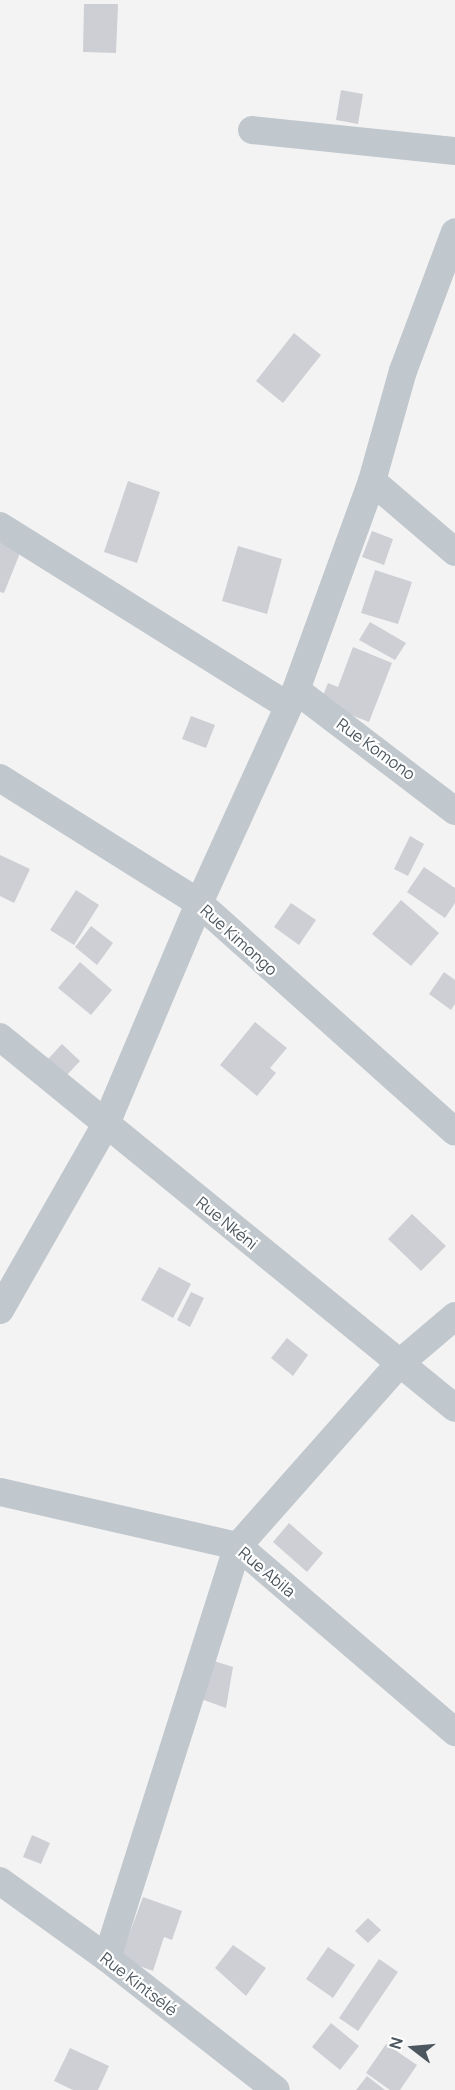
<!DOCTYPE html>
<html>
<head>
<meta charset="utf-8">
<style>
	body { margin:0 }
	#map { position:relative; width:455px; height:2090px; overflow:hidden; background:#f4f3f3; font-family:Manrope,sans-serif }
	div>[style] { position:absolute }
	.building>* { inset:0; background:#cdcfd4 }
	.street>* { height:28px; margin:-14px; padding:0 14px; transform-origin:14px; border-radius:14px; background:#c0c7cd }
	span { translate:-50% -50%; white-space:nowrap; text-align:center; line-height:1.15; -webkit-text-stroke:4.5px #fff; paint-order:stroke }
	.street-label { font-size:16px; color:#4c565e }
	.north { position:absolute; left:383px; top:2018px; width:60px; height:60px; -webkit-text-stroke:4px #fff; paint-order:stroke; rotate:286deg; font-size:16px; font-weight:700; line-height:24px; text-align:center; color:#4c565e }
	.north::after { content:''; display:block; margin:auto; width:21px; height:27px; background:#4c565e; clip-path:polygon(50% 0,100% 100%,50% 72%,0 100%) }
</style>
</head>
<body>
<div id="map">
	<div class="building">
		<div style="clip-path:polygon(84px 4px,118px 4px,116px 53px,83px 52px)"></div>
		<div style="clip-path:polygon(341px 90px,363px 94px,358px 124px,336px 120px)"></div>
		<div style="clip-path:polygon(294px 333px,321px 355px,283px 403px,256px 381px)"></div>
		<div style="clip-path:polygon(128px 481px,160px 492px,137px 563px,104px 552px)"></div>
		<div style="clip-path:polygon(372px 531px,393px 539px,384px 565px,362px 557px)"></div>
		<div style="clip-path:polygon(0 533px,24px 543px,4px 593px,0 592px)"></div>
		<div style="clip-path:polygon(238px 546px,282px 559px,267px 614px,222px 601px)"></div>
		<div style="clip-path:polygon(375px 570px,412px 582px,398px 624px,361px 613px)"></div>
		<div style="clip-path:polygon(370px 622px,406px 643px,395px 660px,359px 640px)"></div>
		<div style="clip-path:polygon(353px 647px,392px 663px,369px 722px,320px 703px,328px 683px,338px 687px)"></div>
		<div style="clip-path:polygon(191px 716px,215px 725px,206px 748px,182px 739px)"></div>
		<div style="clip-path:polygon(410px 836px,424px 844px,408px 876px,394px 869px)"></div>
		<div style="clip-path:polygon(0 855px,30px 869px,14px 903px,0 896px)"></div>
		<div style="clip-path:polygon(424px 867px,455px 888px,455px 903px,445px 918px,407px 892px)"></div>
		<div style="clip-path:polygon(76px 890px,99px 905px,74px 945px,50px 930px)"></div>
		<div style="clip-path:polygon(401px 900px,439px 933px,411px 966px,372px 934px)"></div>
		<div style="clip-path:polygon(291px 903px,316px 920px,299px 945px,274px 927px)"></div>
		<div style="clip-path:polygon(91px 926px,113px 943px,97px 965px,75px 947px)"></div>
		<div style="clip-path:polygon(80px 962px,112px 990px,91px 1015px,58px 988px)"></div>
		<div style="clip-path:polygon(444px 972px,455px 980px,455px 1004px,451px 1010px,429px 994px)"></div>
		<div style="clip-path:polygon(255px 1022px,287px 1048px,270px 1068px,276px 1073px,257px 1096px,220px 1065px)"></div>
		<div style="clip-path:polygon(62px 1044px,80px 1061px,66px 1076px,48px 1059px)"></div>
		<div style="clip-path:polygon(412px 1214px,446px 1246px,421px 1271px,388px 1239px)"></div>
		<div style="clip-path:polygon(159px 1267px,191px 1284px,173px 1318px,141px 1300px)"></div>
		<div style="clip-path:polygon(191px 1292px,204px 1298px,190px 1327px,177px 1320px)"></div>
		<div style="clip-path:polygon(287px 1338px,308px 1355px,293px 1376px,271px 1358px)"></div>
		<div style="clip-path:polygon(289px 1523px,323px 1553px,307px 1572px,273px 1542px)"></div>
		<div style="clip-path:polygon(214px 1661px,233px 1667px,226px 1708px,201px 1699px)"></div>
		<div style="clip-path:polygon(32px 1835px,50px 1843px,41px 1864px,23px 1857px)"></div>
		<div style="clip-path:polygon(143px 1897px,182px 1911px,172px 1940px,164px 1937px,153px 1971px,120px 1959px)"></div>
		<div style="clip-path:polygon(368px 1918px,381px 1930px,368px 1943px,355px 1931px)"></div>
		<div style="clip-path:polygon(233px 1945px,266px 1968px,246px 1996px,215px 1968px)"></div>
		<div style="clip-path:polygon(328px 1947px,355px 1965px,333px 1998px,306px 1979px)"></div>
		<div style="clip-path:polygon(379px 1959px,398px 1972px,358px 2031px,339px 2018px)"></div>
		<div style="clip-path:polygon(331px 2023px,359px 2046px,340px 2070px,312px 2047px)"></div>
		<div style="clip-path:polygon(386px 2044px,417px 2065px,400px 2090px,390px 2090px,366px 2073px)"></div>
		<div style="clip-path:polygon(70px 2048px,109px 2066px,98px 2090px,73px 2090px,54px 2081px)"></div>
		<div style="clip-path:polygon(367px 2076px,385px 2090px,356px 2090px)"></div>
	</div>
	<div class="street">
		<div style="left:252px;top:130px;width:204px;rotate:5.9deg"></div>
		<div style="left:372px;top:481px;width:109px;rotate:40.5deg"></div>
		<div style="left:0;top:526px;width:340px;rotate:32deg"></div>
		<div style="left:296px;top:690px;width:200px;rotate:37.3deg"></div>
		<div style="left:0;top:778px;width:235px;rotate:32.1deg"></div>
		<div style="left:199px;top:903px;width:343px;rotate:41.8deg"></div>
		<div style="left:0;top:1037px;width:587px;rotate:39.19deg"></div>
		<div style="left:0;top:1310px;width:212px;rotate:-60.3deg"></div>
		<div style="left:105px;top:1126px;width:242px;rotate:-67.1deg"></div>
		<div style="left:199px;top:903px;width:234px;rotate:-65.5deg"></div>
		<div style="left:296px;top:690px;width:222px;rotate:-70deg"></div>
		<div style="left:372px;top:481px;width:114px;rotate:-74.3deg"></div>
		<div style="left:403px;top:371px;width:148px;rotate:-69.5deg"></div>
		<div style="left:0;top:1492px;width:244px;rotate:12.8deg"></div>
		<div style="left:238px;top:1546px;width:286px;rotate:40.6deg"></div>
		<div style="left:0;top:1881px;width:132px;rotate:35.7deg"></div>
		<div style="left:107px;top:1958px;width:214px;rotate:38deg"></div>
		<div style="left:107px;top:1958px;width:432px;rotate:-72.4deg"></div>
		<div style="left:238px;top:1546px;width:246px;rotate:-48.5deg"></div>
		<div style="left:401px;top:1362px;width:71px;rotate:-40.4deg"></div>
	</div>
	<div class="street-label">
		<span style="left:376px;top:749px;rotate:36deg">Rue Komono</span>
		<span style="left:239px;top:940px;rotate:42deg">Rue Kimongo</span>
		<span style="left:227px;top:1223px;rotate:39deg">Rue Nkéni</span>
		<span style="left:267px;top:1572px;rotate:40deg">Rue Abila</span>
		<span style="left:139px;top:1984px;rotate:38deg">Rue Kintsélé</span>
	</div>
	<div class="north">N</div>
</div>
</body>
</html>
